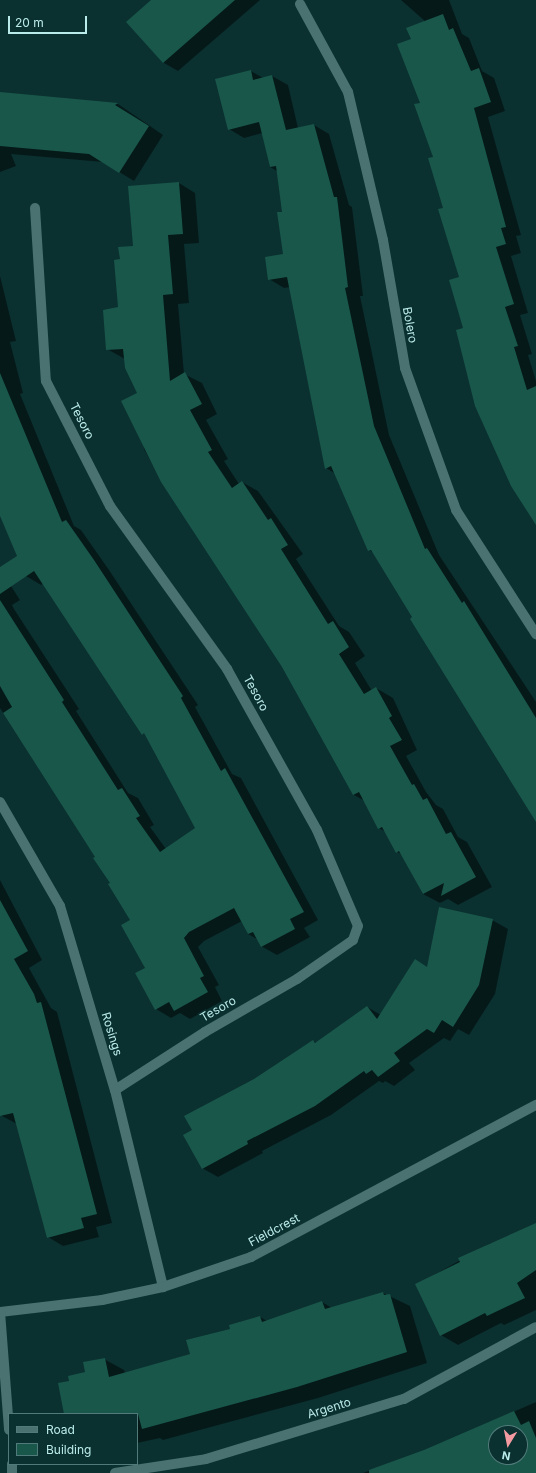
<!DOCTYPE html>
<html>
<head>
<meta charset="utf-8">
<style>
	body { margin:0 }
	#map { position:relative; width:536px; height:1473px; overflow:hidden; background:#0b3030; font-family:Inter,sans-serif }
	div>[style] { position:absolute }
	.shadow>* { inset:0; background:#0007 }
	.building>* { inset:0; background:#19574a }
	.minor>* { height:10px; margin:-5px; padding:0 5px; transform-origin:5px; border-radius:5px; background:#497271 }
	span { translate:-50% -50%; white-space:nowrap; text-align:center; line-height:1.15; -webkit-text-stroke:3px #0b3030; paint-order:stroke }
	.street-label { font-size:12px; color:#b9ebea }
	.legend { position:absolute; left:8px; top:1413px; width:130px; height:52px; box-sizing:border-box; background:#0b3030; border:1px solid #517b7a; margin:0; padding:5px 7px; list-style:none; font-size:12px; color:#b9ebea }
	.legend li { display:flex; align-items:center; gap:8px; height:20px }
	.legend b { width:20px; border:1px solid #517b7a }
	.north { position:absolute; left:488px; top:1425px; width:40px; height:40px; box-sizing:border-box; background:#0b3030; border:1px solid #517b7a; border-radius:50%; rotate:190deg; font-size:11px; font-weight:700; line-height:16px; text-align:center; color:#b9ebea }
	.north::after { content:''; display:block; margin:auto; width:14px; height:18px; background:#f49aa1; clip-path:polygon(50% 0,100% 100%,50% 72%,0 100%) }
	.scale { position:absolute; left:8px; top:16px; width:79px; height:18px; box-sizing:border-box; border:2px solid #b9ebea; border-top:0; padding-left:5px; font-size:12px; line-height:14px; white-space:nowrap; color:#b9ebea; -webkit-text-stroke:3px #0b3030; paint-order:stroke }
</style>
</head>
<body>
<div id="map">
	<div class="shadow">
		<div style="clip-path:polygon(153px 0,260px 0,178px 71px,164px 63px,128px 22px)"></div>
		<div style="clip-path:polygon(401px 0,449px 0,462px 34px,469px 38px,482px 71px,494px 78px,505px 111px,488px 117px,521px 235px,516px 236px,521px 253px,511px 256px,528px 313px,520px 315px,532px 354px,528px 355px,536px 381px,536px 523px,465px 329px,460px 278px,421px 103px,412px 39px,426px 22px)"></div>
		<div style="clip-path:polygon(251px 71px,263px 78px,272px 76px,288px 85px,298px 128px,314px 125px,329px 134px,349px 205px,352px 207px,363px 296px,360px 296px,389px 435px,439px 555px,536px 702px,536px 819px,374px 553px,369px 550px,336px 474px,326px 468px,290px 287px,284px 288px,269px 279px,284px 255px,283px 213px,277px 171px,270px 167px,263px 133px,244px 138px,229px 129px)"></div>
		<div style="clip-path:polygon(21px 95px,118px 104px,163px 135px,134px 181px,103px 162px,11px 154px,16px 166px,0 172px,0 102px)"></div>
		<div style="clip-path:polygon(179px 183px,195px 193px,199px 243px,184px 244px,189px 303px,178px 304px,184px 374px,202px 383px,217px 414px,206px 420px,228px 459px,224px 461px,239px 484px,242px 482px,258px 491px,303px 554px,296px 559px,339px 626px,349px 632px,365px 656px,355px 663px,372px 691px,376px 688px,393px 698px,417px 750px,406px 756px,426px 792px,436px 805px,443px 809px,458px 837px,467px 842px,492px 887px,458px 905px,448px 899px,440px 903px,423px 894px,402px 854px,397px 852px,386px 832px,379px 828px,365px 801px,354px 795px,302px 697px,162px 481px,144px 449px,139px 393px,125px 359px,107px 349px,119px 308px,121px 260px,134px 247px)"></div>
		<div style="clip-path:polygon(0 276px,16px 341px,10px 342px,23px 393px,20px 394px,74px 526px,81px 530px,109px 570px,198px 705px,195px 707px,232px 774px,241px 778px,318px 920px,304px 928px,310px 937px,277px 955px,261px 946px,257px 939px,248px 934px,242px 921px,204px 941px,198px 947px,219px 985px,215px 987px,222px 1001px,190px 1019px,180px 1013px,171px 1018px,156px 1009px,132px 920px,112px 883px,0 708px,0 569px,20px 600px,12px 605px,14px 609px,79px 709px,76px 711px,128px 793px,138px 798px,154px 825px,150px 827px,166px 849px,196px 828px,147px 736px,44px 583px,41px 585px,26px 576px,0 514px)"></div>
		<div style="clip-path:polygon(0 880px,42px 960px,29px 968px,51px 1008px,57px 1012px,112px 1223px,96px 1227px,99px 1237px,63px 1246px,48px 1237px,17px 1124px,2px 1116px,0 1109px)"></div>
		<div style="clip-path:polygon(492px 920px,508px 929px,495px 994px,469px 1035px,458px 1029px,450px 1041px,444px 1038px,409px 1063px,415px 1070px,394px 1086px,385px 1081px,383px 1083px,379px 1081px,331px 1115px,262px 1151px,263px 1153px,218px 1177px,202px 1168px,193px 1130px,255px 1080px,313px 1041px,317px 1043px,367px 1007px,381px 1015px,428px 968px)"></div>
		<div style="clip-path:polygon(536px 1224px,536px 1310px,504px 1325px,501px 1323px,458px 1345px,441px 1335px,416px 1285px,491px 1243px,493px 1244px)"></div>
		<div style="clip-path:polygon(383px 1293px,410px 1306px,427px 1363px,318px 1398px,163px 1440px,160px 1438px,137px 1443px,137px 1414px,65px 1414px,70px 1382px,104px 1359px,124px 1370px,125px 1373px,191px 1354px,231px 1330px,260px 1317px,267px 1321px,322px 1302px,332px 1308px)"></div>
		<div style="clip-path:polygon(evenodd,536px 1402px,536px 1473px,363px 1473px,425px 1451px,536px 1402px,496px 1433px,520px 1433px,520px 1457px,496px 1457px,496px 1433px)"></div>
	</div>
	<div class="building">
		<div style="clip-path:polygon(151px 0,235px 0,163px 63px,126px 22px)"></div>
		<div style="clip-path:polygon(443px 14px,449px 30px,453px 28px,471px 71px,479px 68px,491px 102px,474px 108px,506px 227px,501px 228px,506px 244px,496px 247px,514px 304px,505px 307px,518px 346px,514px 347px,527px 390px,536px 386px,536px 525px,511px 486px,475px 406px,456px 330px,463px 328px,449px 280px,459px 277px,438px 209px,443px 208px,428px 158px,433px 157px,414px 104px,420px 103px,397px 44px,411px 39px,406px 28px)"></div>
		<div style="clip-path:polygon(251px 70px,253px 80px,272px 75px,286px 130px,314px 124px,334px 197px,337px 197px,348px 287px,345px 288px,374px 426px,425px 549px,427px 548px,462px 603px,464px 601px,536px 718px,536px 822px,410px 619px,412px 617px,371px 550px,368px 551px,331px 466px,325px 469px,287px 277px,268px 280px,265px 257px,283px 254px,277px 212px,282px 212px,276px 166px,270px 167px,259px 122px,228px 130px,215px 79px)"></div>
		<div style="clip-path:polygon(0 92px,118px 103px,115px 105px,149px 126px,119px 173px,89px 154px,0 146px)"></div>
		<div style="clip-path:polygon(179px 182px,183px 234px,168px 235px,173px 294px,163px 295px,170px 381px,185px 372px,202px 404px,190px 410px,212px 450px,208px 452px,232px 488px,242px 481px,268px 520px,271px 518px,288px 545px,281px 549px,328px 624px,333px 621px,349px 647px,339px 654px,364px 694px,376px 687px,392px 716px,389px 718px,402px 740px,390px 746px,412px 785px,414px 784px,423px 800px,427px 798px,446px 834px,451px 832px,476px 877px,441px 896px,444px 883px,423px 894px,399px 851px,396px 853px,382px 827px,378px 829px,359px 792px,353px 795px,282px 667px,161px 482px,121px 401px,137px 393px,125px 368px,123px 349px,106px 350px,103px 310px,118px 307px,114px 260px,120px 259px,118px 247px,133px 246px,128px 186px)"></div>
		<div style="clip-path:polygon(0 373px,62px 522px,66px 520px,94px 560px,183px 696px,181px 698px,221px 771px,225px 768px,304px 912px,290px 919px,295px 929px,261px 947px,253px 932px,248px 934px,234px 908px,189px 932px,184px 938px,204px 976px,200px 978px,208px 992px,174px 1011px,169px 1002px,155px 1010px,135px 973px,145px 968px,121px 925px,130px 920px,108px 884px,110px 883px,93px 858px,95px 857px,3px 713px,12px 707px,0 686px,0 600px,64px 700px,62px 702px,118px 790px,122px 788px,140px 816px,136px 818px,160px 852px,195px 828px,144px 733px,142px 735px,34px 571px,0 594px,0 567px,17px 556px,0 516px)"></div>
		<div style="clip-path:polygon(0 900px,28px 951px,14px 959px,34px 994px,37px 1003px,41px 1002px,97px 1214px,81px 1218px,84px 1228px,47px 1238px,13px 1113px,0 1116px)"></div>
		<div style="clip-path:polygon(439px 907px,493px 919px,479px 985px,453px 1027px,442px 1020px,434px 1033px,427px 1029px,394px 1053px,400px 1061px,378px 1077px,372px 1070px,366px 1074px,364px 1071px,315px 1106px,247px 1141px,248px 1144px,202px 1169px,183px 1135px,192px 1130px,184px 1116px,254px 1079px,313px 1040px,315px 1043px,367px 1006px,377px 1019px,415px 959px,427px 967px)"></div>
		<div style="clip-path:polygon(536px 1223px,536px 1270px,517px 1283px,525px 1298px,487px 1316px,485px 1313px,440px 1336px,415px 1284px,460px 1262px,458px 1258px)"></div>
		<div style="clip-path:polygon(383px 1292px,384px 1295px,390px 1294px,407px 1352px,297px 1387px,142px 1429px,138px 1414px,64px 1414px,58px 1383px,69px 1381px,68px 1376px,85px 1372px,83px 1362px,105px 1358px,109px 1377px,190px 1354px,186px 1340px,230px 1329px,229px 1325px,260px 1316px,262px 1322px,322px 1301px,325px 1309px)"></div>
		<div style="clip-path:polygon(evenodd,514px 1411px,521px 1425px,529px 1421px,536px 1438px,536px 1473px,369px 1473px,369px 1470px,424px 1450px,514px 1411px,496px 1433px,520px 1433px,520px 1457px,496px 1457px,496px 1433px)"></div>
	</div>
	<div class="minor">
		<div style="left:300px;top:4px;width:100px;rotate:61.4deg"></div>
		<div style="left:348px;top:92px;width:152px;rotate:76.7deg"></div>
		<div style="left:383px;top:240px;width:130px;rotate:80.2deg"></div>
		<div style="left:405px;top:368px;width:151px;rotate:70.2deg"></div>
		<div style="left:456px;top:510px;width:148px;rotate:57.2deg"></div>
		<div style="left:35px;top:208px;width:173px;rotate:86.4deg"></div>
		<div style="left:46px;top:381px;width:140px;rotate:62.9deg"></div>
		<div style="left:110px;top:506px;width:201px;rotate:54.3deg"></div>
		<div style="left:227px;top:669px;width:184px;rotate:60.8deg"></div>
		<div style="left:317px;top:830px;width:104px;rotate:66.9deg"></div>
		<div style="left:358px;top:926px;width:15px;rotate:110deg"></div>
		<div style="left:353px;top:940px;width:68px;rotate:145.1deg"></div>
		<div style="left:297px;top:979px;width:106px;rotate:150.1deg"></div>
		<div style="left:205px;top:1032px;width:107px;rotate:147.2deg"></div>
		<div style="left:0;top:802px;width:120px;rotate:60deg"></div>
		<div style="left:60px;top:906px;width:192px;rotate:73.4deg"></div>
		<div style="left:115px;top:1090px;width:203px;rotate:76.3deg"></div>
		<div style="left:0;top:1312px;width:103px;rotate:-6.7deg"></div>
		<div style="left:102px;top:1300px;width:62px;rotate:-12deg"></div>
		<div style="left:163px;top:1287px;width:93px;rotate:-18.8deg"></div>
		<div style="left:251px;top:1257px;width:323px;rotate:-28.1deg"></div>
		<div style="left:0;top:1312px;width:118px;rotate:85.6deg"></div>
		<div style="left:12px;top:1464px;width:9px;rotate:90deg"></div>
		<div style="left:115px;top:1473px;width:92px;rotate:-8.7deg"></div>
		<div style="left:206px;top:1459px;width:207px;rotate:-16.9deg"></div>
		<div style="left:404px;top:1399px;width:150px;rotate:-28.6deg"></div>
	</div>
	<div class="street-label">
		<span style="left:410px;top:325px;rotate:80deg">Bolero</span>
		<span style="left:82px;top:421px;rotate:63deg">Tesoro</span>
		<span style="left:256px;top:693px;rotate:61deg">Tesoro</span>
		<span style="left:218px;top:1009px;rotate:-30deg">Tesoro</span>
		<span style="left:112px;top:1034px;rotate:73deg">Rosings</span>
		<span style="left:274px;top:1230px;rotate:-28deg">Fieldcrest</span>
		<span style="left:329px;top:1408px;rotate:-17deg">Argento</span>
	</div>
	<ul class="legend">
	<li><b style="height:5px;background:#497271"></b>Road</li>
	<li><b style="height:11px;background:#19574a"></b>Building</li>
	</ul>
	<div class="north">N</div>
	<div class="scale">20 m</div>
</div>
</body>
</html>
